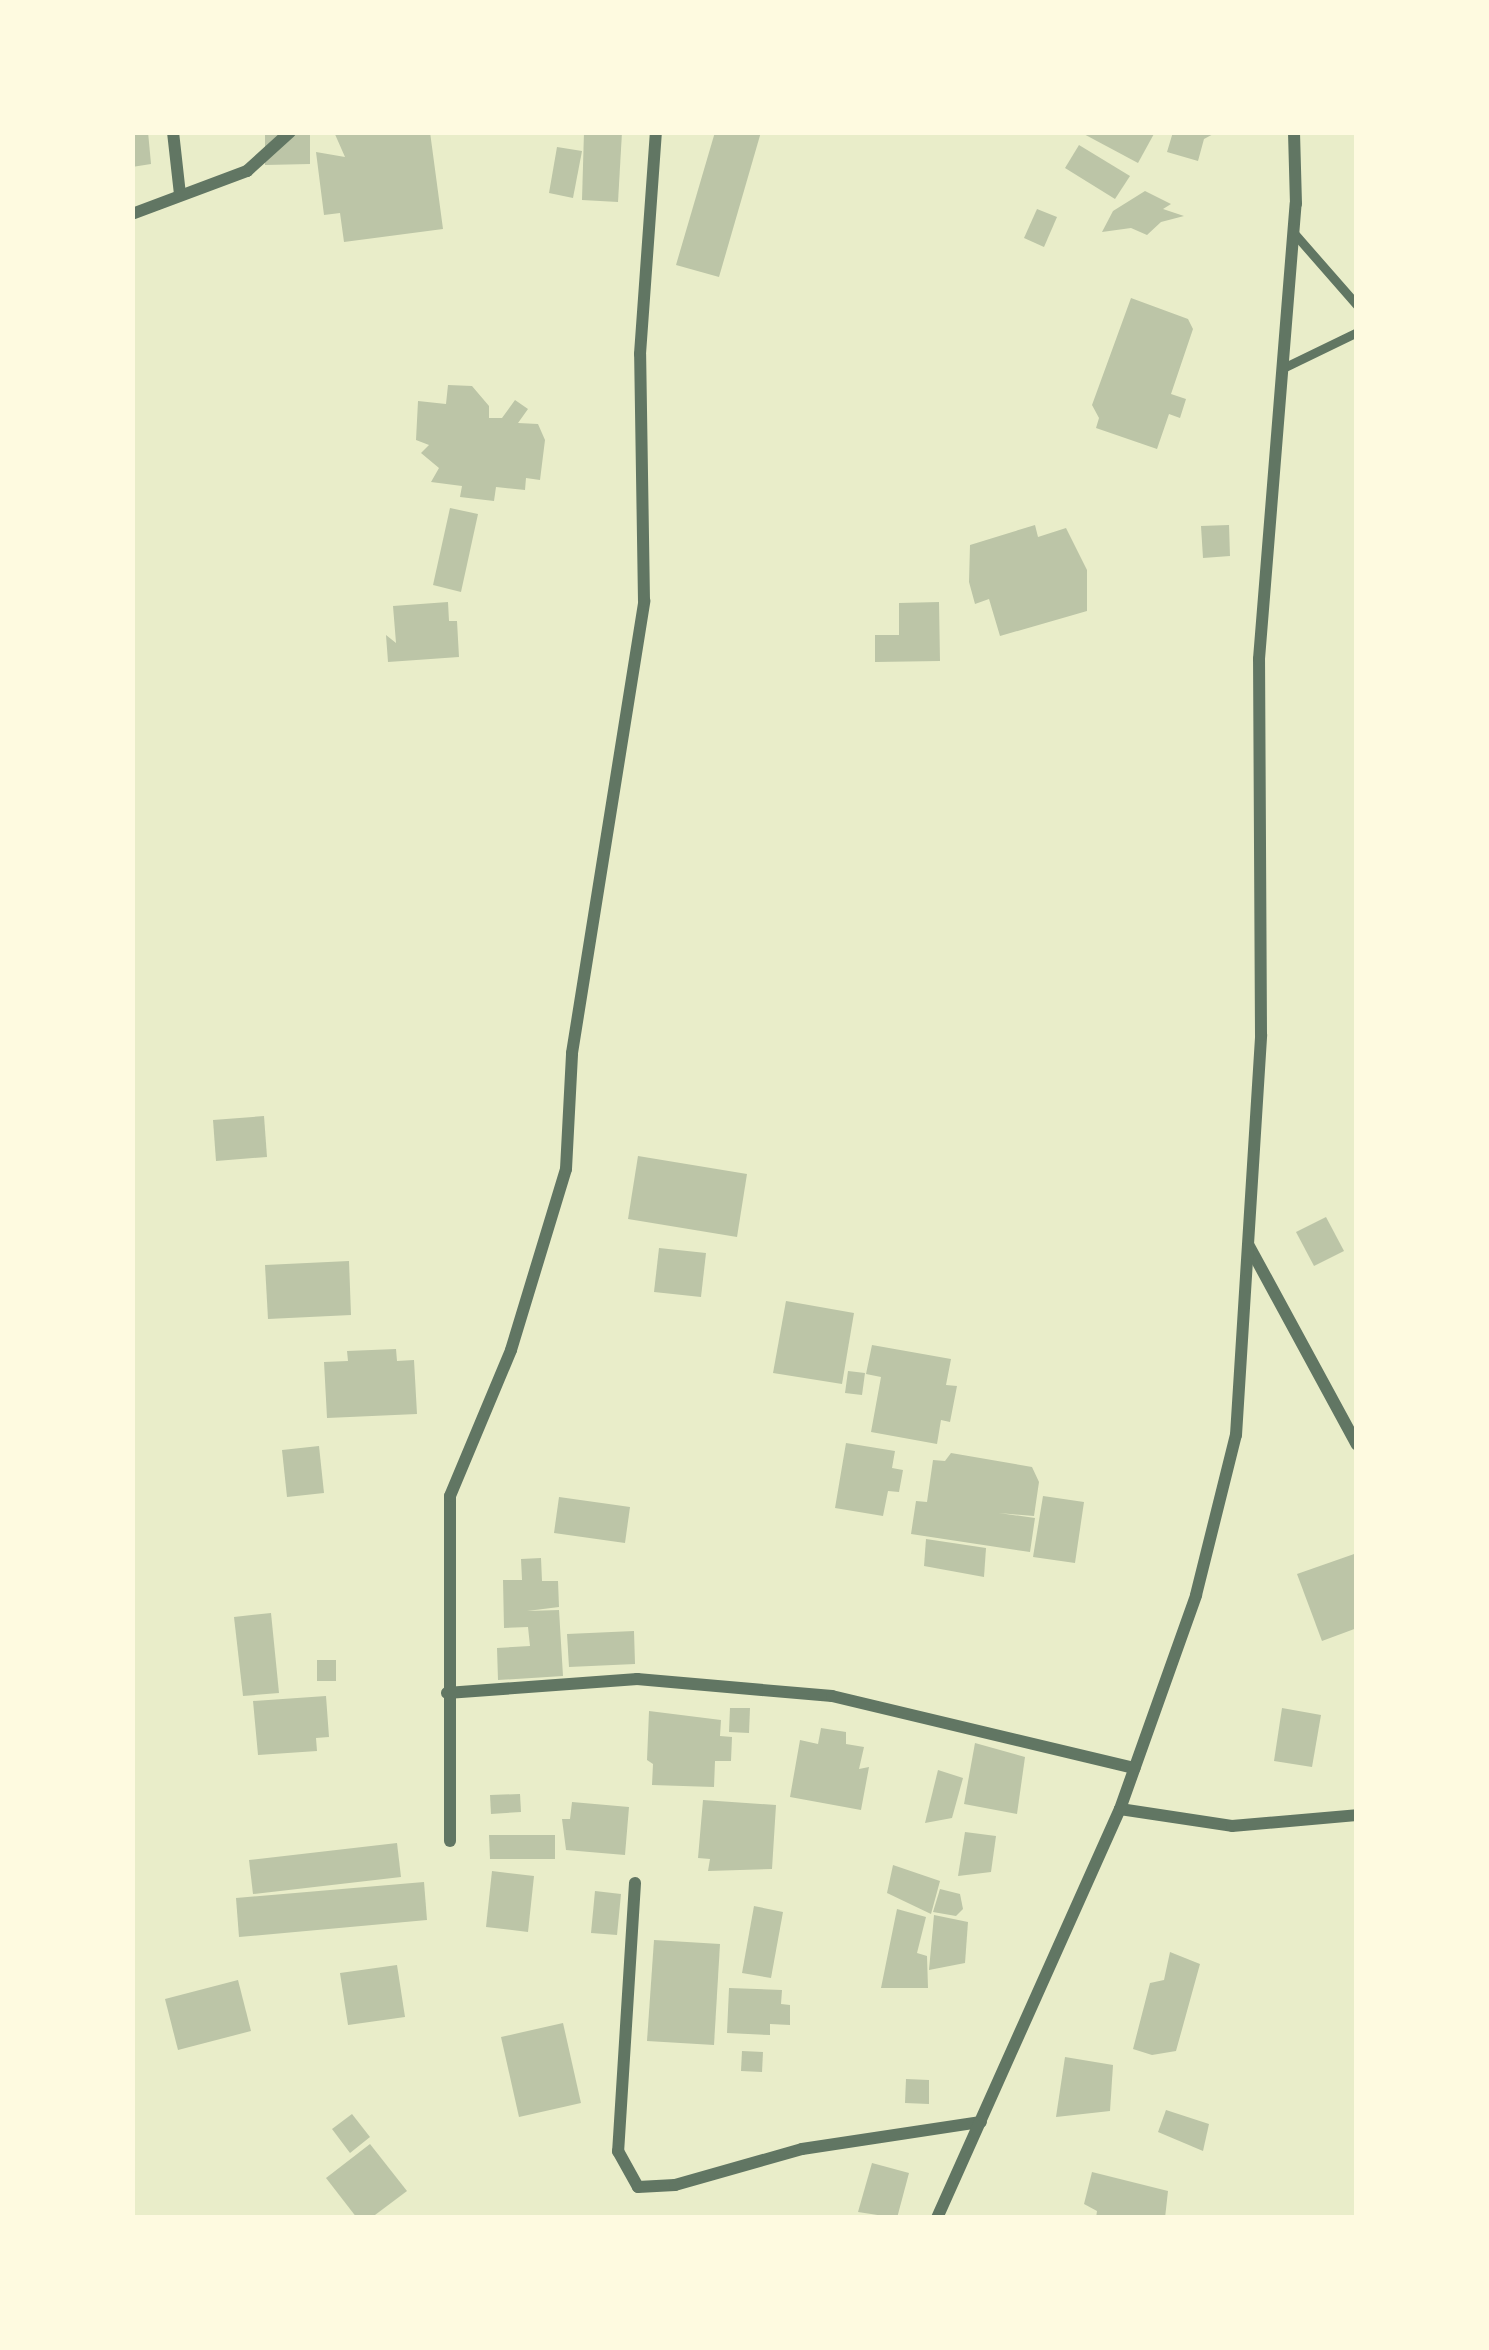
<!DOCTYPE html>
<html>
<head>
<meta charset="utf-8">
<style>
	body { margin:0 }
	#map { position:relative; width:1489px; height:2350px; overflow:hidden; background:#e9edc9; font-family:"Nunito Sans",sans-serif }
	div>[style] { position:absolute }
	.building>* { inset:0; background:#bcc5a7 }
	.service>* { height:9px; margin:-4.5px; padding:0 4.5px; transform-origin:4.5px; border-radius:4.5px; background:#617663 }
	.minor>* { height:12px; margin:-6px; padding:0 6px; transform-origin:6px; border-radius:6px; background:#617663 }
	span { translate:-50% -50%; white-space:nowrap; text-align:center; line-height:1.15; -webkit-text-stroke:9px #fefae0; paint-order:stroke }
	.frame { position:absolute; inset:0; border:135px solid #fefae0; pointer-events:none }
</style>
</head>
<body>
<div id="map">
	<div class="building">
		<div style="clip-path:polygon(132px 132px,148px 132px,151px 164px,132px 167px)"></div>
		<div style="clip-path:polygon(265px 132px,310px 132px,310px 164px,265px 165px)"></div>
		<div style="clip-path:polygon(334px 132px,430px 132px,443px 229px,344px 242px,340px 213px,324px 215px,316px 152px,345px 157px)"></div>
		<div style="clip-path:polygon(584px 132px,622px 132px,618px 202px,582px 200px)"></div>
		<div style="clip-path:polygon(715px 132px,761px 132px,719px 277px,676px 265px)"></div>
		<div style="clip-path:polygon(1080px 132px,1155px 132px,1138px 163px)"></div>
		<div style="clip-path:polygon(1173px 132px,1217px 132px,1204px 139px,1198px 161px,1167px 152px)"></div>
		<div style="clip-path:polygon(1079px 145px,1130px 176px,1115px 199px,1065px 168px)"></div>
		<div style="clip-path:polygon(557px 147px,582px 151px,573px 198px,549px 193px)"></div>
		<div style="clip-path:polygon(1145px 191px,1171px 204px,1163px 209px,1184px 216px,1161px 222px,1147px 235px,1131px 228px,1102px 232px,1113px 211px)"></div>
		<div style="clip-path:polygon(1037px 209px,1057px 217px,1044px 247px,1024px 238px)"></div>
		<div style="clip-path:polygon(1131px 298px,1188px 319px,1193px 329px,1171px 394px,1186px 399px,1180px 418px,1169px 414px,1157px 449px,1096px 428px,1099px 418px,1092px 405px)"></div>
		<div style="clip-path:polygon(448px 385px,472px 386px,489px 406px,489px 418px,502px 418px,515px 400px,528px 409px,518px 423px,538px 424px,545px 440px,540px 480px,526px 478px,525px 490px,496px 487px,494px 501px,460px 497px,462px 486px,431px 482px,439px 468px,421px 453px,429px 445px,416px 440px,418px 401px,446px 404px)"></div>
		<div style="clip-path:polygon(450px 508px,478px 514px,461px 592px,433px 585px)"></div>
		<div style="clip-path:polygon(1035px 525px,1038px 537px,1066px 528px,1087px 570px,1087px 611px,1000px 636px,989px 599px,975px 604px,969px 582px,970px 545px)"></div>
		<div style="clip-path:polygon(1229px 525px,1230px 556px,1203px 558px,1201px 526px)"></div>
		<div style="clip-path:polygon(448px 602px,449px 621px,457px 621px,459px 657px,388px 662px,386px 635px,396px 643px,393px 606px)"></div>
		<div style="clip-path:polygon(939px 602px,940px 661px,875px 662px,875px 635px,899px 635px,899px 603px)"></div>
		<div style="clip-path:polygon(264px 1116px,267px 1157px,216px 1161px,213px 1120px)"></div>
		<div style="clip-path:polygon(638px 1156px,747px 1174px,737px 1237px,628px 1219px)"></div>
		<div style="clip-path:polygon(1326px 1217px,1344px 1251px,1314px 1266px,1296px 1232px)"></div>
		<div style="clip-path:polygon(659px 1248px,706px 1253px,701px 1297px,654px 1292px)"></div>
		<div style="clip-path:polygon(349px 1261px,351px 1315px,268px 1319px,265px 1265px)"></div>
		<div style="clip-path:polygon(786px 1301px,854px 1313px,842px 1384px,773px 1373px)"></div>
		<div style="clip-path:polygon(872px 1345px,951px 1359px,946px 1385px,957px 1386px,950px 1422px,941px 1420px,937px 1444px,871px 1432px,881px 1377px,866px 1374px)"></div>
		<div style="clip-path:polygon(396px 1349px,397px 1361px,414px 1360px,417px 1414px,327px 1418px,324px 1362px,348px 1361px,347px 1351px)"></div>
		<div style="clip-path:polygon(848px 1371px,865px 1373px,862px 1395px,845px 1393px)"></div>
		<div style="clip-path:polygon(846px 1443px,895px 1451px,892px 1468px,903px 1470px,899px 1492px,888px 1491px,883px 1516px,835px 1508px)"></div>
		<div style="clip-path:polygon(319px 1446px,324px 1493px,287px 1497px,282px 1450px)"></div>
		<div style="clip-path:polygon(951px 1453px,1032px 1467px,1039px 1482px,1034px 1516px,999px 1513px,1035px 1518px,1030px 1552px,911px 1534px,916px 1501px,927px 1502px,933px 1460px,945px 1461px)"></div>
		<div style="clip-path:polygon(1043px 1496px,1084px 1502px,1075px 1563px,1033px 1557px)"></div>
		<div style="clip-path:polygon(559px 1497px,630px 1507px,625px 1543px,554px 1533px)"></div>
		<div style="clip-path:polygon(926px 1539px,986px 1548px,984px 1577px,924px 1566px)"></div>
		<div style="clip-path:polygon(1357px 1553px,1357px 1628px,1322px 1641px,1297px 1574px)"></div>
		<div style="clip-path:polygon(541px 1558px,542px 1581px,558px 1581px,559px 1607px,527px 1611px,559px 1610px,563px 1676px,498px 1680px,497px 1648px,530px 1646px,528px 1627px,504px 1628px,503px 1580px,522px 1580px,521px 1559px)"></div>
		<div style="clip-path:polygon(271px 1613px,279px 1693px,243px 1696px,234px 1617px)"></div>
		<div style="clip-path:polygon(634px 1631px,635px 1664px,569px 1667px,567px 1634px)"></div>
		<div style="clip-path:polygon(317px 1660px,336px 1660px,336px 1681px,317px 1681px)"></div>
		<div style="clip-path:polygon(326px 1696px,329px 1737px,316px 1738px,317px 1751px,258px 1755px,253px 1701px)"></div>
		<div style="clip-path:polygon(730px 1708px,750px 1708px,749px 1733px,729px 1732px)"></div>
		<div style="clip-path:polygon(1282px 1708px,1321px 1715px,1312px 1767px,1274px 1761px)"></div>
		<div style="clip-path:polygon(649px 1711px,721px 1720px,720px 1736px,732px 1737px,731px 1761px,715px 1761px,714px 1787px,652px 1785px,653px 1764px,647px 1760px)"></div>
		<div style="clip-path:polygon(821px 1728px,846px 1732px,846px 1744px,864px 1747px,859px 1769px,869px 1767px,861px 1810px,790px 1797px,800px 1740px,818px 1744px)"></div>
		<div style="clip-path:polygon(975px 1743px,1025px 1757px,1017px 1814px,964px 1804px)"></div>
		<div style="clip-path:polygon(938px 1770px,963px 1778px,952px 1818px,925px 1823px)"></div>
		<div style="clip-path:polygon(520px 1794px,521px 1812px,491px 1814px,490px 1795px)"></div>
		<div style="clip-path:polygon(703px 1800px,776px 1805px,772px 1869px,708px 1871px,710px 1859px,698px 1858px)"></div>
		<div style="clip-path:polygon(572px 1802px,629px 1807px,625px 1855px,566px 1850px,562px 1819px,570px 1819px)"></div>
		<div style="clip-path:polygon(965px 1832px,996px 1836px,991px 1872px,958px 1876px)"></div>
		<div style="clip-path:polygon(489px 1835px,555px 1835px,555px 1859px,490px 1859px)"></div>
		<div style="clip-path:polygon(397px 1843px,401px 1877px,253px 1894px,249px 1860px)"></div>
		<div style="clip-path:polygon(893px 1865px,940px 1881px,931px 1914px,887px 1893px)"></div>
		<div style="clip-path:polygon(492px 1871px,534px 1876px,528px 1932px,486px 1927px)"></div>
		<div style="clip-path:polygon(424px 1882px,427px 1920px,239px 1937px,236px 1898px)"></div>
		<div style="clip-path:polygon(940px 1889px,960px 1894px,963px 1909px,956px 1916px,933px 1912px)"></div>
		<div style="clip-path:polygon(595px 1891px,621px 1894px,617px 1935px,591px 1933px)"></div>
		<div style="clip-path:polygon(754px 1906px,783px 1912px,771px 1978px,742px 1973px)"></div>
		<div style="clip-path:polygon(897px 1909px,926px 1917px,917px 1953px,927px 1956px,928px 1988px,881px 1988px)"></div>
		<div style="clip-path:polygon(934px 1915px,968px 1922px,965px 1963px,929px 1970px)"></div>
		<div style="clip-path:polygon(654px 1940px,720px 1944px,714px 2045px,647px 2041px)"></div>
		<div style="clip-path:polygon(1170px 1952px,1200px 1964px,1176px 2051px,1152px 2055px,1133px 2049px,1150px 1983px,1164px 1980px)"></div>
		<div style="clip-path:polygon(397px 1965px,405px 2017px,348px 2025px,340px 1973px)"></div>
		<div style="clip-path:polygon(238px 1980px,251px 2031px,178px 2050px,165px 1999px)"></div>
		<div style="clip-path:polygon(729px 1988px,782px 1990px,781px 2004px,790px 2005px,790px 2025px,770px 2024px,770px 2035px,727px 2033px)"></div>
		<div style="clip-path:polygon(563px 2023px,581px 2103px,519px 2117px,501px 2037px)"></div>
		<div style="clip-path:polygon(742px 2051px,763px 2052px,762px 2072px,741px 2071px)"></div>
		<div style="clip-path:polygon(1065px 2057px,1113px 2065px,1110px 2111px,1056px 2117px)"></div>
		<div style="clip-path:polygon(906px 2079px,929px 2080px,929px 2104px,905px 2103px)"></div>
		<div style="clip-path:polygon(1166px 2110px,1209px 2124px,1203px 2151px,1158px 2132px)"></div>
		<div style="clip-path:polygon(352px 2114px,370px 2137px,350px 2153px,332px 2129px)"></div>
		<div style="clip-path:polygon(370px 2144px,407px 2191px,371px 2218px,357px 2218px,326px 2178px)"></div>
		<div style="clip-path:polygon(872px 2163px,909px 2173px,897px 2218px,858px 2212px)"></div>
		<div style="clip-path:polygon(1092px 2172px,1168px 2191px,1165px 2218px,1096px 2218px,1097px 2211px,1084px 2204px)"></div>
	</div>
	<div class="service">
		<div style="left:1293px;top:232px;width:97px;rotate:48.8deg"></div>
		<div style="left:1283px;top:368px;width:82px;rotate:-25.9deg"></div>
	</div>
	<div class="minor">
		<div style="left:173px;top:132px;width:62px;rotate:83.6deg"></div>
		<div style="left:132px;top:214px;width:123px;rotate:-20.5deg"></div>
		<div style="left:247px;top:171px;width:58px;rotate:-42.2deg"></div>
		<div style="left:1249px;top:1246px;width:226px;rotate:61.5deg"></div>
		<div style="left:447px;top:1693px;width:191px;rotate:-4.2deg"></div>
		<div style="left:637px;top:1679px;width:196px;rotate:5deg"></div>
		<div style="left:832px;top:1696px;width:311px;rotate:13.4deg"></div>
		<div style="left:1120px;top:1809px;width:113px;rotate:8.6deg"></div>
		<div style="left:1232px;top:1826px;width:125px;rotate:-5deg"></div>
		<div style="left:450px;top:1841px;width:345px;rotate:-90deg"></div>
		<div style="left:450px;top:1496px;width:158px;rotate:-67.3deg"></div>
		<div style="left:511px;top:1350px;width:189px;rotate:-73.1deg"></div>
		<div style="left:566px;top:1169px;width:116px;rotate:-87deg"></div>
		<div style="left:572px;top:1053px;width:458px;rotate:-80.9deg"></div>
		<div style="left:644px;top:601px;width:247px;rotate:-90.9deg"></div>
		<div style="left:640px;top:354px;width:223px;rotate:-85.9deg"></div>
		<div style="left:635px;top:1883px;width:269px;rotate:93.6deg"></div>
		<div style="left:618px;top:2151px;width:41px;rotate:60.9deg"></div>
		<div style="left:638px;top:2187px;width:37px;rotate:-3deg"></div>
		<div style="left:675px;top:2185px;width:132px;rotate:-15.8deg"></div>
		<div style="left:802px;top:2149px;width:181px;rotate:-8.6deg"></div>
		<div style="left:937px;top:2218px;width:448px;rotate:-65.9deg"></div>
		<div style="left:1120px;top:1809px;width:227px;rotate:-70.4deg"></div>
		<div style="left:1196px;top:1595px;width:165px;rotate:-76deg"></div>
		<div style="left:1236px;top:1435px;width:401px;rotate:-86.4deg"></div>
		<div style="left:1261px;top:1035px;width:376px;rotate:-90.3deg"></div>
		<div style="left:1259px;top:659px;width:457px;rotate:-85.4deg"></div>
		<div style="left:1296px;top:204px;width:72px;rotate:-91.6deg"></div>
	</div>
	<div class="frame"></div>
</div>
</body>
</html>
